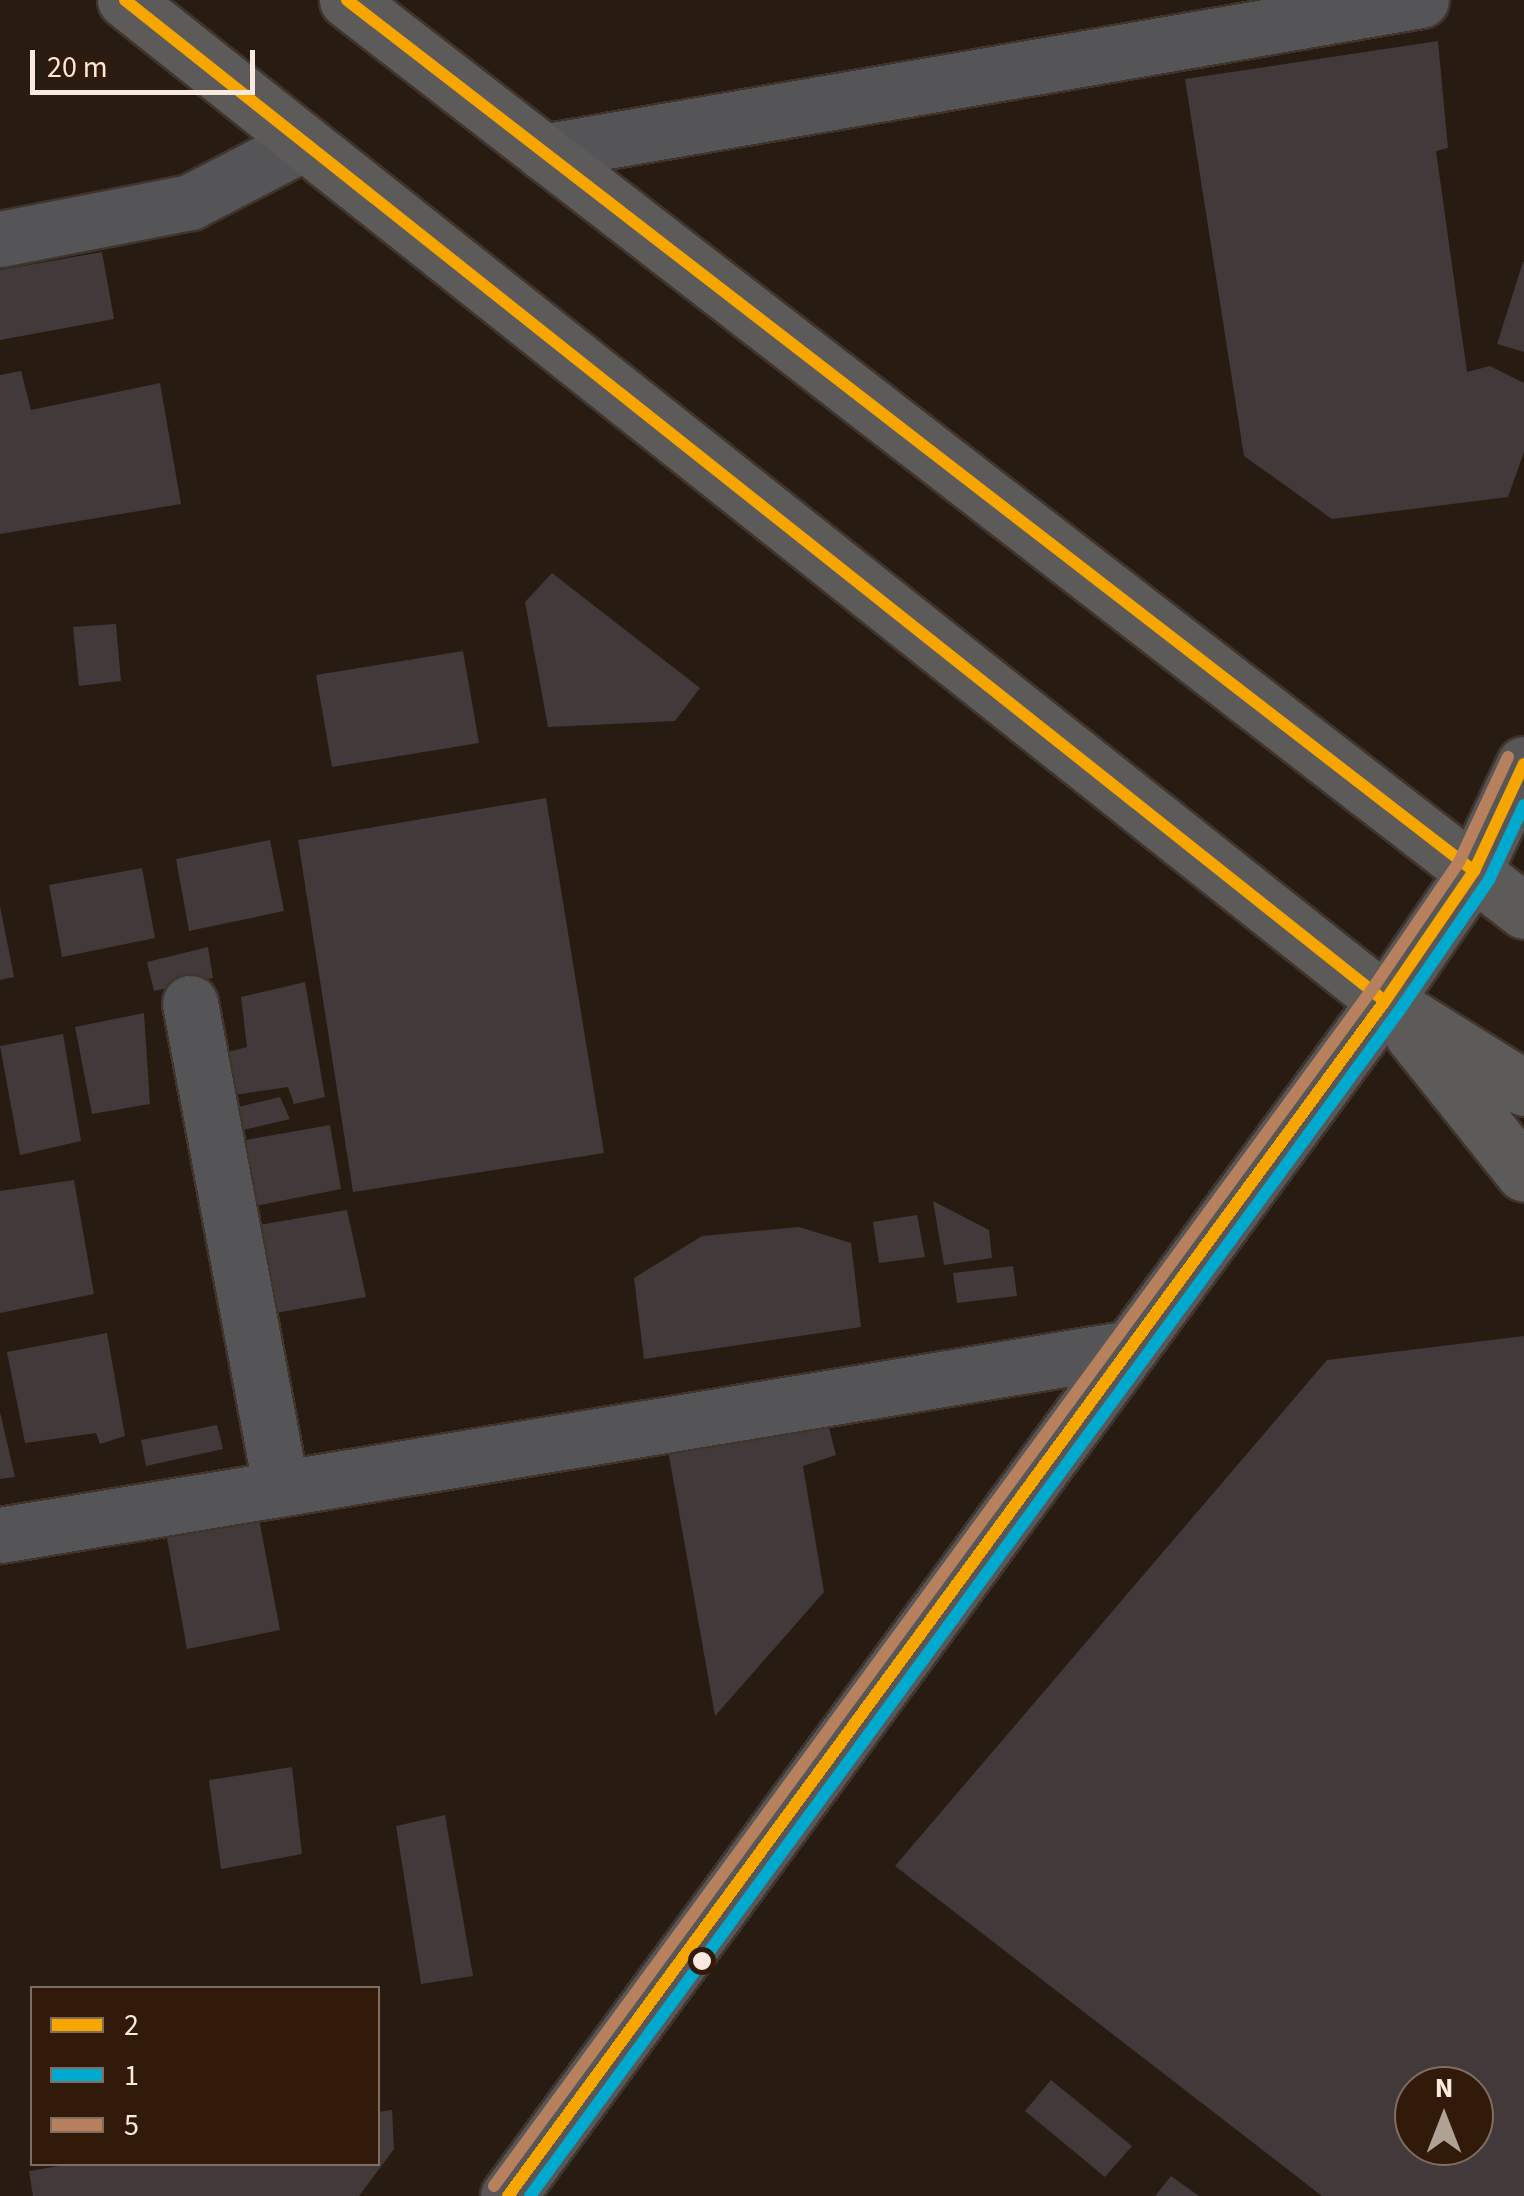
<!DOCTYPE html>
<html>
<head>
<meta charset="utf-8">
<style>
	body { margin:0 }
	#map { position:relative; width:1524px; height:2196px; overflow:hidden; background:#281b12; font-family:"Source Sans 3",sans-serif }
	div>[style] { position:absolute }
	.building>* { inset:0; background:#41393a }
	.roads { filter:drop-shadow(2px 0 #3f352c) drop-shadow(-2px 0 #3f352c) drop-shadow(0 2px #3f352c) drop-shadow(0 -2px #3f352c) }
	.street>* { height:55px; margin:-27.5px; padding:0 27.5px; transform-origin:27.5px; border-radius:27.5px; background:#555456 }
	.secondary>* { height:55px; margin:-27.5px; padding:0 27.5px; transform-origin:27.5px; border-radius:27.5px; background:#585657 }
	.highway>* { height:55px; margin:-27.5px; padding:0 27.5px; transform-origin:27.5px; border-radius:27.5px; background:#5d5a5a }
	.bus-1>* { height:12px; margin:-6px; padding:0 6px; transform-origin:6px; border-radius:6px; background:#f7a600 }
	.bus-2>* { height:12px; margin:-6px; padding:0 6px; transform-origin:6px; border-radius:6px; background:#00a9ce }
	.bus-3>* { height:12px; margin:-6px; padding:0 6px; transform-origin:6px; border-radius:6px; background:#b6815c }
	.dots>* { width:28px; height:28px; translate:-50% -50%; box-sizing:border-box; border:5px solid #311a09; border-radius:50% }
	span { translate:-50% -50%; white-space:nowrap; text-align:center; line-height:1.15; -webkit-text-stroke:10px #311a09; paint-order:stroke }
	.legend { position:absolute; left:30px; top:1986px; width:350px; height:180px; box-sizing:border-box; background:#311a09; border:2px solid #816d5f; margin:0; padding:12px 18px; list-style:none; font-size:30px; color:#fae9df }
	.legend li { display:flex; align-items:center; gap:20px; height:50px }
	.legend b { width:50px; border:2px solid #816d5f }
	.north { position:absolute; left:1394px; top:2066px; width:100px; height:100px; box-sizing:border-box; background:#311a09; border:2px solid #816d5f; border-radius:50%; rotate:0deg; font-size:28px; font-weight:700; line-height:40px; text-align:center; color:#fae9df }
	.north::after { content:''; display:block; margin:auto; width:35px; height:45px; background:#b0a197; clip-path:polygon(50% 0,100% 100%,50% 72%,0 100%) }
	.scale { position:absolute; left:30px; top:50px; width:225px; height:45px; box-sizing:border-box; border:5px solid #fae9df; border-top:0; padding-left:12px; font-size:30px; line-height:35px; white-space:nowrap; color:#fae9df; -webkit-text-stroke:8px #311a09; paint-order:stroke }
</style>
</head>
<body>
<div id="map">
	<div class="building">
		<div style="clip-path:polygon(1438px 41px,1448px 148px,1436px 151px,1467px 372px,1490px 366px,1524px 383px,1524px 452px,1508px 497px,1332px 519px,1244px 456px,1185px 79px)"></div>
		<div style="clip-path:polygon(102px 252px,114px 319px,0 340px,0 270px)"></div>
		<div style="clip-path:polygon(1523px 262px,1524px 262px,1524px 352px,1497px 344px)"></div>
		<div style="clip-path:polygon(21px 371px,31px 410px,160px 383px,181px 504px,0 534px,0 375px)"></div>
		<div style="clip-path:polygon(552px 573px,700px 688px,675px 721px,548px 727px,525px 602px)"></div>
		<div style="clip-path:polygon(116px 624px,121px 681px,79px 686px,73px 627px)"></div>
		<div style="clip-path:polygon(463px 651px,479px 743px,332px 767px,316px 675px)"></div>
		<div style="clip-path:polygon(546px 798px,604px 1153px,353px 1192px,298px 840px)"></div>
		<div style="clip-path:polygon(270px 840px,284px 911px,189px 931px,176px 859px)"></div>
		<div style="clip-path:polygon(142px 868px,155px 938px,62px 957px,49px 885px)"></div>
		<div style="clip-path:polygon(0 906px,14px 977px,0 980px)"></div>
		<div style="clip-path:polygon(208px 947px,213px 978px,154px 991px,147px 962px)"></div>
		<div style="clip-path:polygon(305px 982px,325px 1097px,294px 1104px,288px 1087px,234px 1095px,224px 1053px,247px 1047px,241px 997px)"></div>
		<div style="clip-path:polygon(144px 1013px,150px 1104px,92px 1114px,75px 1027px)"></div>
		<div style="clip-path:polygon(63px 1034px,81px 1141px,20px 1155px,0 1046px)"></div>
		<div style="clip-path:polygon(280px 1097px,290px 1119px,243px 1130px,234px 1108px)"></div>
		<div style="clip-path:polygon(330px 1125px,341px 1189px,250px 1207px,240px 1141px)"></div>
		<div style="clip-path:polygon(74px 1180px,94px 1294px,0 1313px,0 1191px)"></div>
		<div style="clip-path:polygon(933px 1201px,989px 1230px,992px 1258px,944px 1265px)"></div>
		<div style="clip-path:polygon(347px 1210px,366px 1297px,270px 1314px,253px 1226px)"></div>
		<div style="clip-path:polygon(917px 1215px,925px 1257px,879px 1263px,873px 1222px)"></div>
		<div style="clip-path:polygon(799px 1227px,851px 1243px,861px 1327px,644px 1359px,634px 1278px,702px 1236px)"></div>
		<div style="clip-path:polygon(1013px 1266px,1017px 1296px,957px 1303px,953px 1273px)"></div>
		<div style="clip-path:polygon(107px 1333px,125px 1436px,100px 1444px,96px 1433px,25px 1443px,7px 1352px)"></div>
		<div style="clip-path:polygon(evenodd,1524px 1336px,1524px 2196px,1322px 2196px,895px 1866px,1327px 1360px,1524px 1336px,1414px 2086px,1474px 2086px,1474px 2146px,1414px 2146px,1414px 2086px)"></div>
		<div style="clip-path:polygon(0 1412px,15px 1477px,0 1479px)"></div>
		<div style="clip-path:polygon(828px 1424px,836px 1455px,803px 1466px,824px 1592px,715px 1716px,668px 1450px)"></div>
		<div style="clip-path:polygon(217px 1425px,223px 1449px,146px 1466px,141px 1440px)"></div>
		<div style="clip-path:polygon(257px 1508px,280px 1630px,187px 1649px,165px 1527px)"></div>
		<div style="clip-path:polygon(292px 1767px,302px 1854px,221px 1869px,209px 1780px)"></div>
		<div style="clip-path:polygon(445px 1815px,473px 1976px,421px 1984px,396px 1826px)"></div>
		<div style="clip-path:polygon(1051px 2080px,1132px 2146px,1105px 2177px,1025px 2111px)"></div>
		<div style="clip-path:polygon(392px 2110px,394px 2149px,359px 2196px,33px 2196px,29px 2171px,71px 2164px,378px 2164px,378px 2112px)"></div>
		<div style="clip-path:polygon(1171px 2176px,1199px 2196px,1155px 2196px)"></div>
	</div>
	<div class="roads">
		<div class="street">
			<div style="left:543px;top:152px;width:891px;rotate:-9.82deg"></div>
			<div style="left:0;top:239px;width:194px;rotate:-11deg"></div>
			<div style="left:190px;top:202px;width:126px;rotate:-27.4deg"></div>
			<div style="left:190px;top:1003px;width:494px;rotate:79.4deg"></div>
			<div style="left:0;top:1535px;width:1145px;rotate:-9.4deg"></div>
		</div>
		<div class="secondary">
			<div style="left:508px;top:2196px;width:1482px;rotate:-53.73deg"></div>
			<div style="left:1385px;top:1001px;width:158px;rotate:-55.6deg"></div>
			<div style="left:1474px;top:871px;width:118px;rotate:-65deg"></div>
		</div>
		<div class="highway">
			<div style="left:125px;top:0;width:1609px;rotate:38.47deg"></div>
			<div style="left:1385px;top:1001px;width:164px;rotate:32deg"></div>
			<div style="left:347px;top:0;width:1488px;rotate:37.74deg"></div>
			<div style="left:1412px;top:1034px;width:179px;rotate:51.3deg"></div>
		</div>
	</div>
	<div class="bus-1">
		<div style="left:125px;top:0;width:1609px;rotate:38.47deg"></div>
		<div style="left:347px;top:0;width:1424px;rotate:37.7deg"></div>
		<div style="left:508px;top:2196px;width:1482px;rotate:-53.73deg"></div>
		<div style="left:1385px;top:1001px;width:158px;rotate:-55.6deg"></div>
		<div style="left:1474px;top:871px;width:118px;rotate:-65deg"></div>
	</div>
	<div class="bus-2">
		<div style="left:530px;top:2196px;width:1469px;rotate:-53.75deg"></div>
		<div style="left:1399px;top:1011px;width:159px;rotate:-55.5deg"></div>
		<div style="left:1489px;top:880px;width:83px;rotate:-65deg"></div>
	</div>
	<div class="bus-3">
		<div style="left:494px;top:2186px;width:1482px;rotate:-53.73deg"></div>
		<div style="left:1371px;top:991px;width:156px;rotate:-55.7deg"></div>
		<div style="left:1459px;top:862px;width:116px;rotate:-65deg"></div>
	</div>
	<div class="dots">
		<div style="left:702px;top:1961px;background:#fae9df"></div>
	</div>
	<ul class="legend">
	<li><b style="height:12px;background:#f7a600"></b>2</li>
	<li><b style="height:12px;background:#00a9ce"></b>1</li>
	<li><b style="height:12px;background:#b6815c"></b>5</li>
	</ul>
	<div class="north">N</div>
	<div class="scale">20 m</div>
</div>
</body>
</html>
